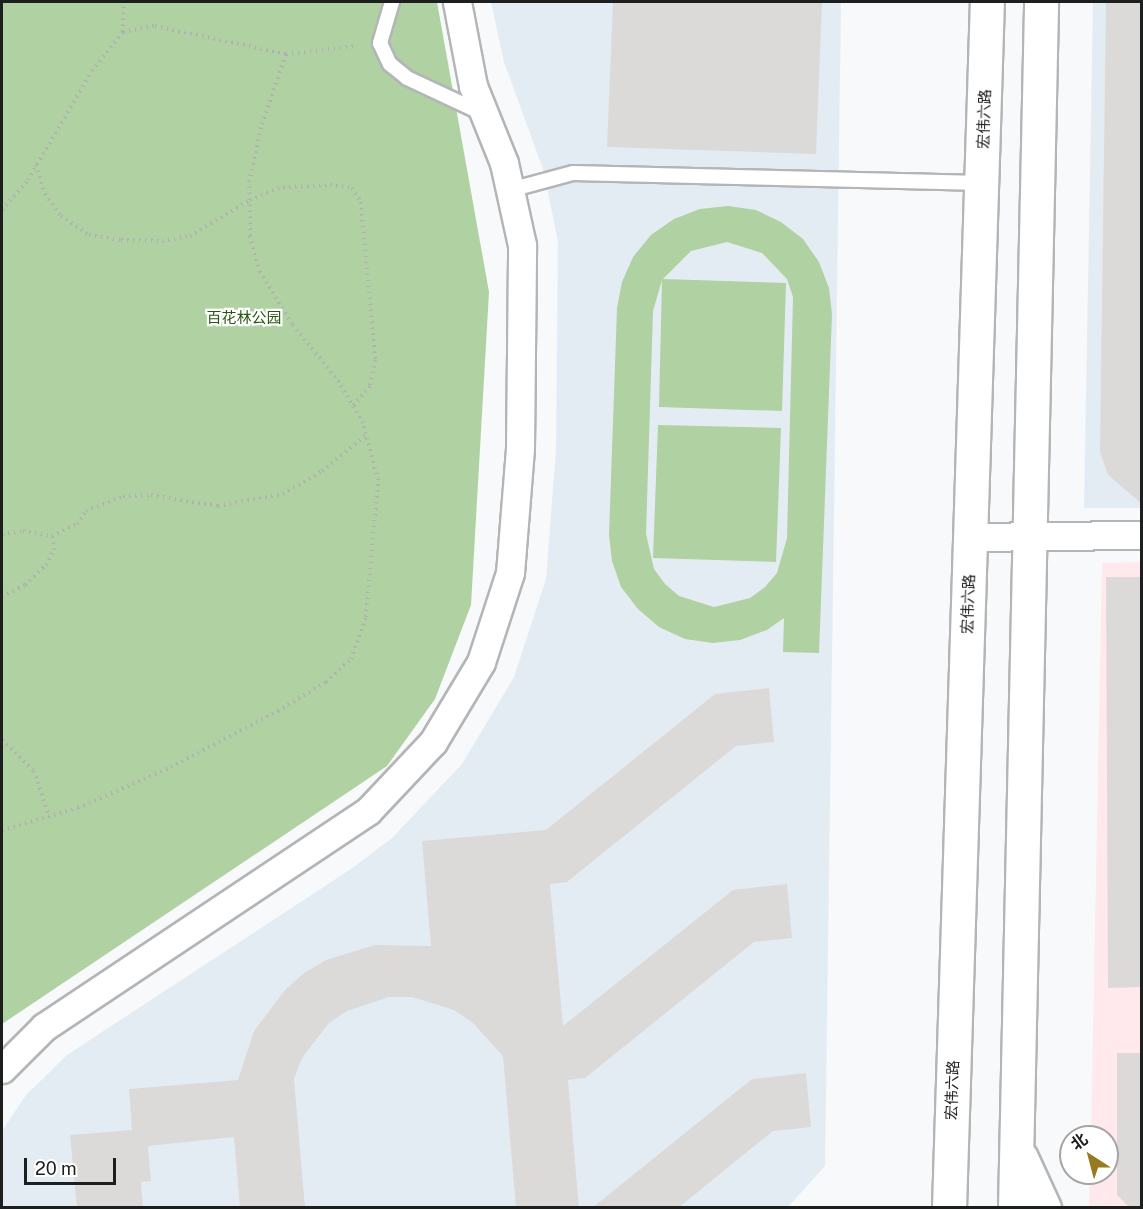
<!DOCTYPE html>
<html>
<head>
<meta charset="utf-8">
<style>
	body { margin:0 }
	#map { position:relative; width:1143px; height:1209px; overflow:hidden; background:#f7f9fb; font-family:"Public Sans","Noto Sans SC",sans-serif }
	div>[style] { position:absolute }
	.built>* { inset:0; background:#e4ecf3 }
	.industrial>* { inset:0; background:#ffe9ec }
	.green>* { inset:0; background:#b0d1a2 }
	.building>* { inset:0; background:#dcdad8 }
	.path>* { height:4px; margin-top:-2px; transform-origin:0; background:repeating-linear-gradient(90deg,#afb1b2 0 1.5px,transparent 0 6px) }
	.roads { filter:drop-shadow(2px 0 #b3b5b7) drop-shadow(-2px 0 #b3b5b7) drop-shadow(0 2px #b3b5b7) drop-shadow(0 -2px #b3b5b7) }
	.lane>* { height:14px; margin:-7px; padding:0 7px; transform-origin:7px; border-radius:7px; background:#fff }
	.street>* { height:27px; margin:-13.5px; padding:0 13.5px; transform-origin:13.5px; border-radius:13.5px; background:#fff }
	.primary>* { height:33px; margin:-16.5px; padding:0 16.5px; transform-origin:16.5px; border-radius:16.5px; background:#fff }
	span { translate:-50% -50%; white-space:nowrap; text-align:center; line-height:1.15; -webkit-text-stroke:4.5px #fff; paint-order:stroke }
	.street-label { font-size:15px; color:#1d1e1e }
	.park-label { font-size:15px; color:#295610 }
	.frame { position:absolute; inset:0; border:3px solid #1d1e1e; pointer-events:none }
	.north { position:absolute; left:1059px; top:1125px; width:60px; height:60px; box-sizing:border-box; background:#fff; border:2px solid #a5a5a5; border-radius:50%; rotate:324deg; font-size:16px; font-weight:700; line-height:24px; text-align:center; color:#1d1e1e }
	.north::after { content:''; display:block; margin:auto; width:21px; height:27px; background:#967a21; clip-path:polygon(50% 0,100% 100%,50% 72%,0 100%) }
	.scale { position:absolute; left:24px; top:1158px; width:92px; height:27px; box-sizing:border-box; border:3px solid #1d1e1e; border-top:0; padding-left:8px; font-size:18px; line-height:21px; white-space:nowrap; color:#1d1e1e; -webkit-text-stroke:4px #fff; paint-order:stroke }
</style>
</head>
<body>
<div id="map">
	<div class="built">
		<div style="clip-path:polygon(491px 2px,841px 2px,825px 1166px,788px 1207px,2px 1208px,2px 1131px,26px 1095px,67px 1055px,351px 869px,392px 838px,462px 764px,514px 677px,546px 579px,556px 449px,558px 241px,543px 169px,504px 62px)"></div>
		<div style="clip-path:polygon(1093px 2px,1141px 2px,1141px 508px,1084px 508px)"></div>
	</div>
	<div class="industrial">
		<div style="clip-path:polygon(1141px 562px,1141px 1207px,1089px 1207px,1090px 1173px,1107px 1173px,1107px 1137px,1091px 1137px,1102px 563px)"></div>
	</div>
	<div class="green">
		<div style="clip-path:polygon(2px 2px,437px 2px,489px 292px,471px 605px,435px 699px,387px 766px,2px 1024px)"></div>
		<div style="clip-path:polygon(evenodd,728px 206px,756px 210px,781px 222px,803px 239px,819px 262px,829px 288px,832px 314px,819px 653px,783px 652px,784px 618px,767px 630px,740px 640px,713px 643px,685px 639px,659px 627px,638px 609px,621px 587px,612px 561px,609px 535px,617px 308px,622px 282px,633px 257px,651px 235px,674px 219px,700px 209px,728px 206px,727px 242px,762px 253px,787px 279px,793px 297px,787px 538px,777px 573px,765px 587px,750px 598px,714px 607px,679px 596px,665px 584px,654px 569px,646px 534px,653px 311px,662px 280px,659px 407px,782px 411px,786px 283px,663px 279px,691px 251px,727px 242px)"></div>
		<div style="clip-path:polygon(658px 425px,781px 428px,776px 562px,653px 558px)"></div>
	</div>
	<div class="building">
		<div style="clip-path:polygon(613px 2px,822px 2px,816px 154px,607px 147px)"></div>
		<div style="clip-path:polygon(1106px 2px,1142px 2px,1142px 504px,1108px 475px,1100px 452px)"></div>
		<div style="clip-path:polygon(1106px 577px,1142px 577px,1142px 987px,1108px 988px)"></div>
		<div style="clip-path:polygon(769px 688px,774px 742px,736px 746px,567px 882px,550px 884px,563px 1026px,733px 890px,787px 884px,792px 938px,754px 942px,585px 1078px,568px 1080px,579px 1208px,516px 1208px,503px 1056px,472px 1022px,454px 1010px,412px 997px,389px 997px,347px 1011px,329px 1023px,302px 1058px,294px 1079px,305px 1208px,240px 1208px,234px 1137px,148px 1146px,151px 1181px,141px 1182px,143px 1208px,77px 1208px,70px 1135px,132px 1130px,129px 1089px,238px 1080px,254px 1031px,285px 990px,304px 973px,326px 960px,375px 945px,431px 946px,422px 841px,546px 830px,715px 694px)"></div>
		<div style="clip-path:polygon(1117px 1053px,1142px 1053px,1142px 1208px,1130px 1208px,1117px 1195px)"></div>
		<div style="clip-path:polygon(806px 1073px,811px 1127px,773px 1131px,678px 1208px,592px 1208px,752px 1079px)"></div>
	</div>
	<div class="path">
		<div style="left:123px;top:32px;width:30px;rotate:-88deg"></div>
		<div style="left:36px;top:165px;width:30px;rotate:73deg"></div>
		<div style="left:45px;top:194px;width:27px;rotate:54deg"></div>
		<div style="left:61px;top:216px;width:34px;rotate:34deg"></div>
		<div style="left:89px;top:235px;width:32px;rotate:9deg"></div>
		<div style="left:121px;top:240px;width:41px;rotate:1.4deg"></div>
		<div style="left:162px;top:241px;width:28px;rotate:-10deg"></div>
		<div style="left:190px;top:236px;width:70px;rotate:-31deg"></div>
		<div style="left:250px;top:200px;width:35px;rotate:-22deg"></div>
		<div style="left:283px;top:187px;width:47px;rotate:-2.4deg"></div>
		<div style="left:330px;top:185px;width:22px;rotate:8deg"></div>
		<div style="left:352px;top:188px;width:17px;rotate:57deg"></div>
		<div style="left:361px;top:202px;width:159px;rotate:84.9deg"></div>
		<div style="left:375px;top:360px;width:26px;rotate:101deg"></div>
		<div style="left:370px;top:386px;width:26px;rotate:130deg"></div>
		<div style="left:2px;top:210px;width:40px;rotate:-49deg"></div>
		<div style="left:28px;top:180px;width:126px;rotate:-59.6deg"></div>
		<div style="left:92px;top:71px;width:50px;rotate:-51.5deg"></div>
		<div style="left:123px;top:32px;width:33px;rotate:-11deg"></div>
		<div style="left:155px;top:26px;width:134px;rotate:12.1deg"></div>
		<div style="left:286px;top:54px;width:72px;rotate:-6.3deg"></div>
		<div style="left:2px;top:534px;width:21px;rotate:-8deg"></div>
		<div style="left:23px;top:531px;width:29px;rotate:10deg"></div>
		<div style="left:52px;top:536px;width:28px;rotate:-26deg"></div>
		<div style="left:77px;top:524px;width:16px;rotate:-55deg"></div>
		<div style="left:86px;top:511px;width:40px;rotate:-22deg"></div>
		<div style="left:123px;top:496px;width:28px;rotate:-2deg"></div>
		<div style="left:151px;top:495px;width:68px;rotate:9.3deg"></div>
		<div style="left:218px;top:506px;width:66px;rotate:-10.5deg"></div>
		<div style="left:283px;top:494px;width:45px;rotate:-30.5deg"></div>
		<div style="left:322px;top:471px;width:57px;rotate:-39.3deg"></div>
		<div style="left:2px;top:597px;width:26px;rotate:-28deg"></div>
		<div style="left:25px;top:585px;width:29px;rotate:-44deg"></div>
		<div style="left:46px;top:565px;width:17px;rotate:-62deg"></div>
		<div style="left:54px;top:550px;width:14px;rotate:-98deg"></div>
		<div style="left:2px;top:740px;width:45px;rotate:44.1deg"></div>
		<div style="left:34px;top:771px;width:47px;rotate:71.6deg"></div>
		<div style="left:2px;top:830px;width:79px;rotate:-16.1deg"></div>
		<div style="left:78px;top:808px;width:102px;rotate:-23.8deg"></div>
		<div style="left:171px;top:767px;width:121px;rotate:-27.6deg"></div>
		<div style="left:278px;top:711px;width:56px;rotate:-31.1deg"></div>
		<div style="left:326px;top:682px;width:34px;rotate:-43deg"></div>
		<div style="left:351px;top:659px;width:45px;rotate:-70.3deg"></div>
		<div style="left:366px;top:617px;width:138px;rotate:-85deg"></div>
		<div style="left:378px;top:480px;width:59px;rotate:-104.7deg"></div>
		<div style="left:363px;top:423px;width:48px;rotate:-120.3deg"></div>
		<div style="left:339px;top:382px;width:75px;rotate:-129deg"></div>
		<div style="left:292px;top:324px;width:61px;rotate:-121.6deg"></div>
		<div style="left:260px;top:272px;width:37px;rotate:-106deg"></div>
		<div style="left:250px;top:236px;width:54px;rotate:-91.1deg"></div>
		<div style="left:249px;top:182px;width:59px;rotate:-77.4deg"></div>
		<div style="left:262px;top:124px;width:74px;rotate:-71.1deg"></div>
	</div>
	<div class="roads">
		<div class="lane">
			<div style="left:392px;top:2px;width:43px;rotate:106.3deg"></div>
			<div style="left:380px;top:43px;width:23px;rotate:65deg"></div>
			<div style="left:390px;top:64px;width:22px;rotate:39deg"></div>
			<div style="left:407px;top:78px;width:83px;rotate:25deg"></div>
			<div style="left:510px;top:190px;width:65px;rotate:-15.1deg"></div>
			<div style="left:573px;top:173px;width:409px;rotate:1.4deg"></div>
		</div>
		<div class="street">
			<div style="left:970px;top:537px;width:172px;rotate:-0.7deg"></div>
			<div style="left:2px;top:1069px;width:59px;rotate:-45deg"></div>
			<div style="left:44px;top:1027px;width:389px;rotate:-33.7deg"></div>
			<div style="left:368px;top:811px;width:95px;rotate:-46.7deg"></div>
			<div style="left:433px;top:742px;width:93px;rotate:-59deg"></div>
			<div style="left:481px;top:662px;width:94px;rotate:-72deg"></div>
			<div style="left:510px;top:573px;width:125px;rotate:-85.4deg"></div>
			<div style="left:520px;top:448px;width:203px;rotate:-89.4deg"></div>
			<div style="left:522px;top:245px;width:84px;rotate:-102.4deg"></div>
			<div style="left:504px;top:163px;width:83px;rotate:-111.9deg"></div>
			<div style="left:473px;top:86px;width:86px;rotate:-100.8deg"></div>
		</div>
		<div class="primary">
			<div style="left:1021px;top:1158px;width:55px;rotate:65.3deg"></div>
			<div style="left:949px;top:1208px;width:1207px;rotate:-88.2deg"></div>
			<div style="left:1015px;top:1208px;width:1206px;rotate:-88.76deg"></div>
		</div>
	</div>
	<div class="street-label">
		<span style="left:984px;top:119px;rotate:-88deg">宏伟六路</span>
		<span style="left:968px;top:604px;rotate:-88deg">宏伟六路</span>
		<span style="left:952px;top:1090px;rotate:-88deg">宏伟六路</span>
	</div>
	<div class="park-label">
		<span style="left:244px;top:318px">百花林公园</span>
	</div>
	<div class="frame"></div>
	<div class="north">北</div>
	<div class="scale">20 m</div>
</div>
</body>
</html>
